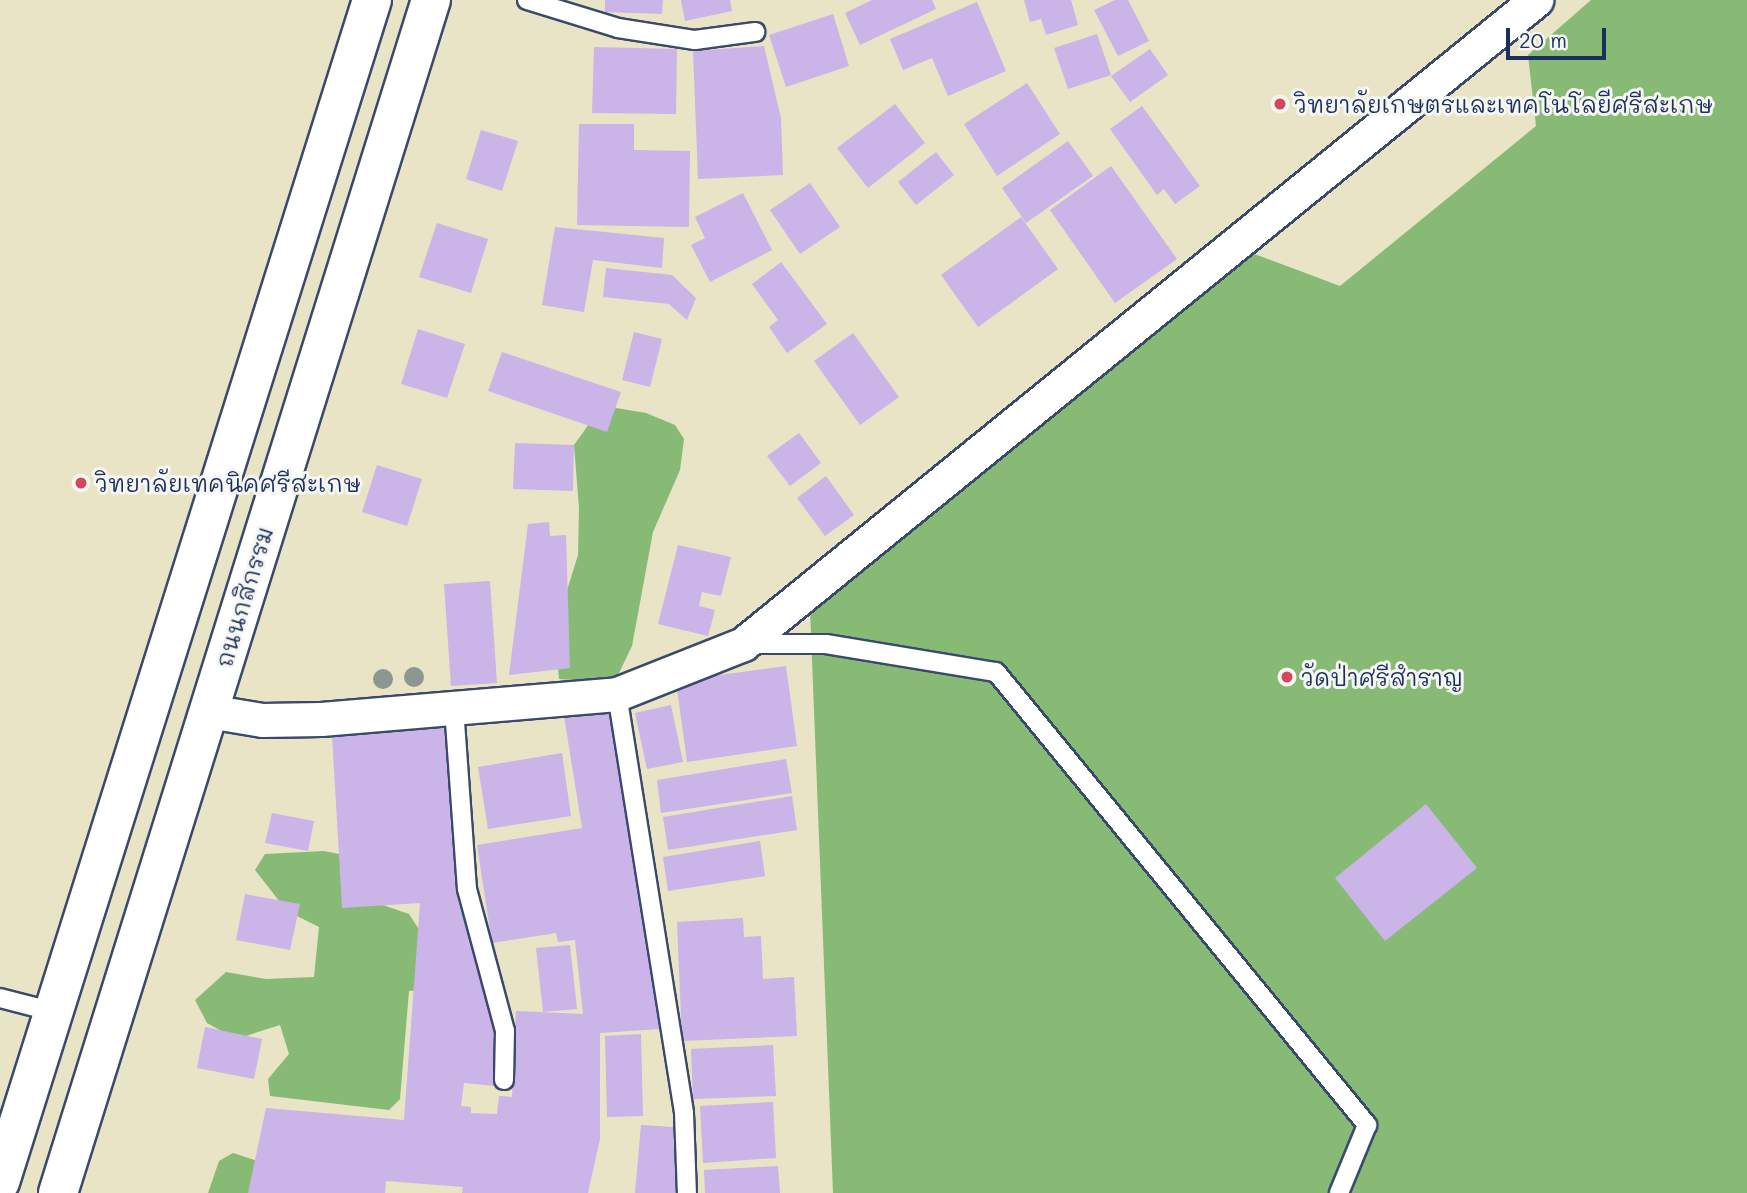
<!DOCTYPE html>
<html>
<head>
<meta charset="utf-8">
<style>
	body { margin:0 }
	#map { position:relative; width:1747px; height:1193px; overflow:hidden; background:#e9e4c5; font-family:Mali,"Playpen Sans Thai",sans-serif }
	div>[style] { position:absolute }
	.forest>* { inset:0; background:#86ba75 }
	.building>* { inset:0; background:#cab4e8 }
	.roads { filter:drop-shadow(2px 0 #3a4a6d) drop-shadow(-2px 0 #3a4a6d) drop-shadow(0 2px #3a4a6d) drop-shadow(0 -2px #3a4a6d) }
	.lane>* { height:18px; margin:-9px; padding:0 9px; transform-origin:9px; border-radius:9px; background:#fff }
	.street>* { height:33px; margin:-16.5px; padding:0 16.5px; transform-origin:16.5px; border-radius:16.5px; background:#fff }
	.secondary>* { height:38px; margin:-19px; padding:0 19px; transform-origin:19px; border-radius:19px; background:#fff }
	.trees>* { width:20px; height:20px; margin:-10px; border-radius:50%; background:#8b9892 }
	.dots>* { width:19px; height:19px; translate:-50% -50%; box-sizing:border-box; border:4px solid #f6f6f2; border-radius:50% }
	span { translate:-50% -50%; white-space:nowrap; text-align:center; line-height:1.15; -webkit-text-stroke:6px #f6f6f2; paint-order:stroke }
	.poi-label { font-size:23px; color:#1b2f5e }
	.left { translate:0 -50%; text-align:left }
	.street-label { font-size:23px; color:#1b2f5e }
	.scale { position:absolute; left:1506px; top:28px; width:100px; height:32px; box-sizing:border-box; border:4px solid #1b2f5e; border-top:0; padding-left:9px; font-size:21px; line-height:24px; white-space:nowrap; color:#1b2f5e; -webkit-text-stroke:5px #f6f6f2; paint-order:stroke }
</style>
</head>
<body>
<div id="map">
	<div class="forest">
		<div style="clip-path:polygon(1591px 0,1747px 0,1747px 1193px,833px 1193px,810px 609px,1249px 252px,1340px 286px,1536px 126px,1528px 55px)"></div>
		<div style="clip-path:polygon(616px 408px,646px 413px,675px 425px,684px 439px,680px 470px,653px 532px,632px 646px,618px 675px,604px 682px,559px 679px,556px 647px,559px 616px,578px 555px,579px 508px,574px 445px,589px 424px,601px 414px)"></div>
		<div style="clip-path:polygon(324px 851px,349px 856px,348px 893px,409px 914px,433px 951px,433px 989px,409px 991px,400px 1099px,389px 1110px,270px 1096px,268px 1079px,289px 1054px,280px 1025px,236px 1039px,207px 1023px,195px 1000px,226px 972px,266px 979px,314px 977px,319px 927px,287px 911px,255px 870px,265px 854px)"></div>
		<div style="clip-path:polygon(233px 1153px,264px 1163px,286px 1193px,208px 1193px,219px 1161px)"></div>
	</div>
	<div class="building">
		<div style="clip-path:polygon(605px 0,663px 0,662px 14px,605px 12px)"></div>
		<div style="clip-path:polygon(681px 0,730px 0,732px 11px,685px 21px)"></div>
		<div style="clip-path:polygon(872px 0,932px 0,936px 9px,860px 45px,845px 13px)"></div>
		<div style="clip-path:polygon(1024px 0,1071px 0,1078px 25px,1046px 35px,1041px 19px,1030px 22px)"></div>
		<div style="clip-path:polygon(1115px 0,1128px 0,1149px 41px,1118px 56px,1094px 10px)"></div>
		<div style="clip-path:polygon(977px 2px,1006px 71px,948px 96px,932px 58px,903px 70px,890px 39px)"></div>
		<div style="clip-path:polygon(833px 14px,849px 66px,786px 87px,769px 35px)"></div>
		<div style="clip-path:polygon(1097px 34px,1111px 75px,1068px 89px,1054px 48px)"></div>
		<div style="clip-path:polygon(764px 46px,781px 118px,783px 175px,698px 179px,693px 51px)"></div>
		<div style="clip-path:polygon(594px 47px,677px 49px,676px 114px,592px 113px)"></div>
		<div style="clip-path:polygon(1150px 49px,1168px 75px,1130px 102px,1111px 76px)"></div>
		<div style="clip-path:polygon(1027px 83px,1060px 134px,997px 176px,964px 124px)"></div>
		<div style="clip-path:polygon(895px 104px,925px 143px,868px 188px,837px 148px)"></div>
		<div style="clip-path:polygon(1142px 106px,1200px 186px,1175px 204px,1164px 189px,1157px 195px,1110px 129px)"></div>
		<div style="clip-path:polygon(579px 124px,634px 124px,634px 150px,690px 151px,689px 227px,577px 225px)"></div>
		<div style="clip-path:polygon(481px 130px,518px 141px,502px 191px,466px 179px)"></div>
		<div style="clip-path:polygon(1068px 141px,1093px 176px,1026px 223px,1002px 188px)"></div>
		<div style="clip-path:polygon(936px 152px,954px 175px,916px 205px,898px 182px)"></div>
		<div style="clip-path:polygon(1111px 166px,1177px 259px,1115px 303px,1050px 210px)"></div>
		<div style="clip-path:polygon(810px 183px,840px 227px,800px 254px,770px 210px)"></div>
		<div style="clip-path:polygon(743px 193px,772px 250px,710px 282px,691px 245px,705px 238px,695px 217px)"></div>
		<div style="clip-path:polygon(1021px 217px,1058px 269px,978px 327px,941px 275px)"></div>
		<div style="clip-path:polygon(437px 223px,488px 239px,471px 293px,419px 277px)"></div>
		<div style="clip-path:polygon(555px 227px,664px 238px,662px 268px,593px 260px,584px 312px,542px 305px)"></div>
		<div style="clip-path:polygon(781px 262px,827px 324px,787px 353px,769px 327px,778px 320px,752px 284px)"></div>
		<div style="clip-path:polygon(606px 268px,672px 275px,696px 298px,687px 320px,669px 304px,603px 297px)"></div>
		<div style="clip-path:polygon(418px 329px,465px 344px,447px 398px,401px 384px)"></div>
		<div style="clip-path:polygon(634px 332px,662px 339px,650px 387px,622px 380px)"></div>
		<div style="clip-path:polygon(853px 333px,899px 397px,860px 425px,814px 361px)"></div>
		<div style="clip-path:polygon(502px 352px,621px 392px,607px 432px,488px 391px)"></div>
		<div style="clip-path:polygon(799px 433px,821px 463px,790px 486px,767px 456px)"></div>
		<div style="clip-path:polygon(515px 443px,574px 445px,573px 491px,513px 489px)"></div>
		<div style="clip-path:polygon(377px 465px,422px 479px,407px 526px,362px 512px)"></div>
		<div style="clip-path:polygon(826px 476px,854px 515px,825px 536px,797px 498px)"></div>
		<div style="clip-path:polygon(549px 522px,550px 536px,566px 535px,570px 668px,509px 675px,528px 524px)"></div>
		<div style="clip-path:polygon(678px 545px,731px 557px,721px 596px,702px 592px,699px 606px,715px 610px,708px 636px,658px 624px)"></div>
		<div style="clip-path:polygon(490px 581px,497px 683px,451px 686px,444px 584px)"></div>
		<div style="clip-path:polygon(786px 666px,797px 746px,687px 762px,676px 681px)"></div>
		<div style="clip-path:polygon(671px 705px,683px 762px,647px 769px,635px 713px)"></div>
		<div style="clip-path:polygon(612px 708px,647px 928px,660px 1029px,600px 1033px,600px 1139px,588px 1193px,462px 1193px,463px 1187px,386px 1181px,385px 1193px,248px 1193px,266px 1108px,404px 1120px,420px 903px,342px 908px,332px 735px,449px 728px,458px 901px,497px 1033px,495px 1086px,464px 1083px,461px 1106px,471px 1107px,471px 1113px,497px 1114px,499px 1096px,512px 1097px,516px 1011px,583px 1014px,575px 940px,558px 942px,556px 933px,492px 943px,477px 845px,582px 828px,564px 716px)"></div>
		<div style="clip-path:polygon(562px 753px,571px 816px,488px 829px,478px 767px)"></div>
		<div style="clip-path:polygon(786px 759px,792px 793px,661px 813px,657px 780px)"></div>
		<div style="clip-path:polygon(792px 796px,797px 830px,668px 850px,663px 817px)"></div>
		<div style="clip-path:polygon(1426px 804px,1477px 868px,1385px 941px,1335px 878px)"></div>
		<div style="clip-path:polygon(272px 813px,314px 821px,308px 851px,265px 843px)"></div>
		<div style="clip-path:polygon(760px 841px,765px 876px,668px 891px,663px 857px)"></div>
		<div style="clip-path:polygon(245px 894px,300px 904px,290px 950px,236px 940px)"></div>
		<div style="clip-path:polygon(743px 918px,744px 937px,761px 936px,763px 979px,794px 977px,797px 1036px,682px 1041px,677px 922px)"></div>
		<div style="clip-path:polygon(570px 945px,577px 1009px,543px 1012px,536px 948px)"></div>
		<div style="clip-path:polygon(205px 1027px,262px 1039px,254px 1079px,197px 1068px)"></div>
		<div style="clip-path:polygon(641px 1034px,643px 1116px,607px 1117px,605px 1036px)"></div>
		<div style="clip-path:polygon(773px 1045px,776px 1096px,693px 1099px,691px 1049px)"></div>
		<div style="clip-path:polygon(773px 1102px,776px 1158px,703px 1163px,700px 1106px)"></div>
		<div style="clip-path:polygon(641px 1125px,673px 1127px,676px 1193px,635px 1193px)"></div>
		<div style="clip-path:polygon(778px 1166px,780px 1193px,705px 1193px,704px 1170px)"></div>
	</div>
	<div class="roads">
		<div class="lane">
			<div style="left:527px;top:0;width:95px;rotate:17.1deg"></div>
			<div style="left:618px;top:28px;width:78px;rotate:8.9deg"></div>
			<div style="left:695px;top:40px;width:61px;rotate:-7.6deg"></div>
			<div style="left:747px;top:644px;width:79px"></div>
			<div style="left:826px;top:644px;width:172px;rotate:9.4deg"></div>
			<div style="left:996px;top:672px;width:586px;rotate:50.68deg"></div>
			<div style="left:1367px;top:1125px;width:74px;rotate:112.4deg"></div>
			<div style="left:617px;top:694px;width:424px;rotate:80.9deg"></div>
			<div style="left:684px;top:1113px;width:80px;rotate:87.9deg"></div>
			<div style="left:454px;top:708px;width:181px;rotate:85.9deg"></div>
			<div style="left:467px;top:889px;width:147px;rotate:75deg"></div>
			<div style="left:505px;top:1031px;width:49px;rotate:91.2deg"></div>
			<div style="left:0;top:998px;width:56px;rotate:14.5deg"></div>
		</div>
		<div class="street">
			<div style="left:208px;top:711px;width:55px;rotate:9.5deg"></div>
			<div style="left:262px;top:720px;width:59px;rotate:-1deg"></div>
			<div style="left:321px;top:719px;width:297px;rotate:-4.8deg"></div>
			<div style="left:617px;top:694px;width:136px;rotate:-21.6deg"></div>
			<div style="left:743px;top:644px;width:1022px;rotate:-39.08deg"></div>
		</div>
		<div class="secondary">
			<div style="left:0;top:1182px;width:1239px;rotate:-72.53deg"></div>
			<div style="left:58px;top:1193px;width:1250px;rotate:-72.64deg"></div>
		</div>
	</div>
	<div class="trees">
		<div style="left:414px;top:677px"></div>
		<div style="left:383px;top:679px"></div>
	</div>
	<div class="dots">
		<div style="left:1280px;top:104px;background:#d1495b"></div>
		<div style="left:81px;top:483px;background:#d1495b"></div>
		<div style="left:1287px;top:677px;background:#d1495b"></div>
	</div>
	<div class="poi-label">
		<span class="left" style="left:1294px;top:104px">วิทยาลัยเกษตรและเทคโนโลยีศรีสะเกษ</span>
		<span class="left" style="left:95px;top:483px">วิทยาลัยเทคนิคศรีสะเกษ</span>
		<span class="left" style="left:1301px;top:677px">วัดป่าศรีสำราญ</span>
	</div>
	<div class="street-label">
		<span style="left:244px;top:597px;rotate:-73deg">ถนนกสิกรรม</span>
	</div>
	<div class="scale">20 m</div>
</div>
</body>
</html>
